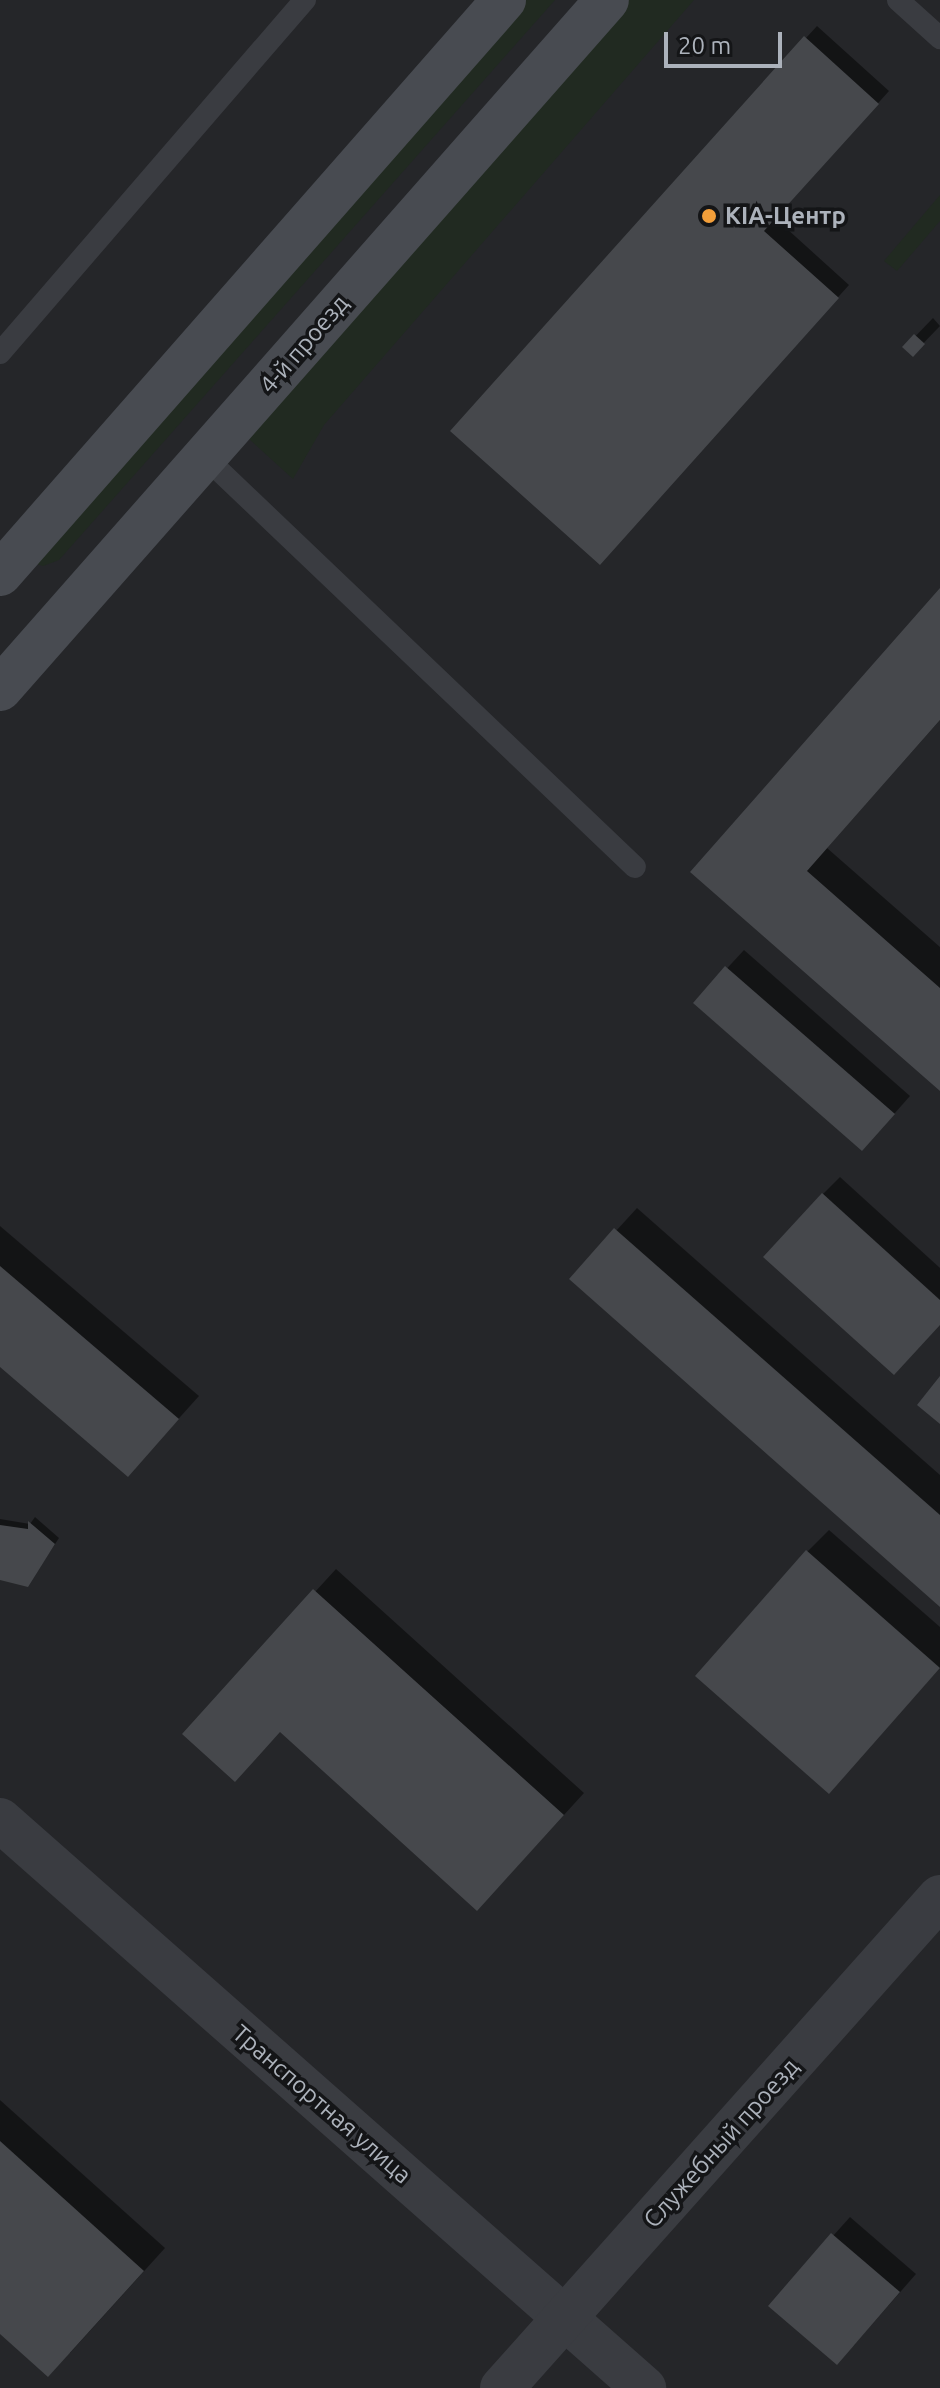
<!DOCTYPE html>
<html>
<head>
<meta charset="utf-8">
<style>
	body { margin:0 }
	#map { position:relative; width:940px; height:2388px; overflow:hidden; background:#191a1c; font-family:Ubuntu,sans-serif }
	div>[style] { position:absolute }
	.built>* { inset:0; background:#252629 }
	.green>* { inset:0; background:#212a21 }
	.shadow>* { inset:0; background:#0007 }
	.building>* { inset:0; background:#46484c }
	.service>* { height:22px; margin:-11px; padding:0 11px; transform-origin:11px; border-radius:11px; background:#3a3c41 }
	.tertiary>* { height:44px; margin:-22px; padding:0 22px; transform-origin:22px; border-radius:22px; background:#3a3c41 }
	.secondary>* { height:44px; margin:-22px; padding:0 22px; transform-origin:22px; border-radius:22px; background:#484b51 }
	.dots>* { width:22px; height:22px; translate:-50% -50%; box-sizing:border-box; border:4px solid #141517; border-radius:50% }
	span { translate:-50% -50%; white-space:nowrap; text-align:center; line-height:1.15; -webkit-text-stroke:7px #141517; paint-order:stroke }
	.poi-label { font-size:24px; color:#acb2bb; font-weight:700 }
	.left { translate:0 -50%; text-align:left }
	.street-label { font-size:24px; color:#acb2bb }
	.scale { position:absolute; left:664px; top:32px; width:118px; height:36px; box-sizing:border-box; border:4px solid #acb2bb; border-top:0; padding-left:10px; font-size:24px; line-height:28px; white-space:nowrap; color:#acb2bb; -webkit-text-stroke:6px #141517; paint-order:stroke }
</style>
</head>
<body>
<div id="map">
	<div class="built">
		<div style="clip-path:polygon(0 0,940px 0,940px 2388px,0 2388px)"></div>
	</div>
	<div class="green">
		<div style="clip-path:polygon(517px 0,555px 0,59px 560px,43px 566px,37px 564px)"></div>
		<div style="clip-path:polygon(615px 0,694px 0,324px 425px,293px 479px,247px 437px)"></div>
		<div style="clip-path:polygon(940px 195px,940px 221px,897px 271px,884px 261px)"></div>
	</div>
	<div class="shadow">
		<div style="clip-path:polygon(817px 26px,889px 91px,775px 218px,849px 285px,611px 550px,806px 38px)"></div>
		<div style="clip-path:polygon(933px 318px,940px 326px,913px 354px,905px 347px)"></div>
		<div style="clip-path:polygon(940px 591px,940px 720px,827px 848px,940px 947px,940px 1089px,693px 872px)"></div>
		<div style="clip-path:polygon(744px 950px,910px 1096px,879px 1131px,695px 1003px)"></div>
		<div style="clip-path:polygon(840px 1177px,940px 1268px,940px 1324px,823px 1194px)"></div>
		<div style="clip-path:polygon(637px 1208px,940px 1475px,940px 1604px,572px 1279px)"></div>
		<div style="clip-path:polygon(0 1226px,199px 1396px,128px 1475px,0 1365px)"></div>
		<div style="clip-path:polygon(35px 1517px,59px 1538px,28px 1585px,0 1578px,0 1519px,30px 1524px)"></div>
		<div style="clip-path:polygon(829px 1530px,940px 1627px,940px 1668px,829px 1791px,807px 1552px)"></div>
		<div style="clip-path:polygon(336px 1569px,584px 1793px,499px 1886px,281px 1730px,185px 1734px)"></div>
		<div style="clip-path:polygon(0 2100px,165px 2248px,70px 2353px,0 2331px)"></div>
		<div style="clip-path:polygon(850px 2217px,916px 2274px,854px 2345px,771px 2305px)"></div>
	</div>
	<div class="building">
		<div style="clip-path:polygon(804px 36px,879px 104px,764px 231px,839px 298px,600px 565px,450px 431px)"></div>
		<div style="clip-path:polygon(914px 334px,925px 344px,913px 357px,902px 347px)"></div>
		<div style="clip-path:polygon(940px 588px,940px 720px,807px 871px,940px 988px,940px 1091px,690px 872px)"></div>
		<div style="clip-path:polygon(725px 966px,895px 1114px,862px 1151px,693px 1003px)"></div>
		<div style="clip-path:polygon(822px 1193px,940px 1300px,940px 1325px,894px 1375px,763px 1257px)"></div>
		<div style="clip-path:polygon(614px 1228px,940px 1515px,940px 1607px,569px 1279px)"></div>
		<div style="clip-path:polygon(0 1266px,179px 1419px,128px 1477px,0 1367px)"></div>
		<div style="clip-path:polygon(940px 1376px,940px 1424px,917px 1405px)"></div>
		<div style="clip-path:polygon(28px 1521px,55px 1544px,28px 1587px,0 1580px,0 1525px,28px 1529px)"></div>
		<div style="clip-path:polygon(806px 1550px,940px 1668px,829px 1794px,695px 1676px)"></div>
		<div style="clip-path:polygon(313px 1589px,564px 1815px,477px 1911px,280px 1732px,235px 1782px,182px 1734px)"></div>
		<div style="clip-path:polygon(0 2141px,144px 2271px,48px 2377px,0 2334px)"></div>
		<div style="clip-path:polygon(831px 2233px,900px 2292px,837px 2365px,768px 2306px)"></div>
	</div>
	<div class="service">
		<div style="left:898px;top:0;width:57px;rotate:42.1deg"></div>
		<div style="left:0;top:353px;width:467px;rotate:-49.2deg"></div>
		<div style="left:205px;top:457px;width:594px;rotate:43.64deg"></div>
	</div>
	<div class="tertiary">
		<div style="left:0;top:1820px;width:859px;rotate:41.41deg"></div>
		<div style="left:502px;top:2388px;width:658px;rotate:-48.27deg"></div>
	</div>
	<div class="secondary">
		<div style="left:0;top:574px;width:764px;rotate:-48.72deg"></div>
		<div style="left:0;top:689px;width:918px;rotate:-48.62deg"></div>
	</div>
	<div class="dots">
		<div style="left:709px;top:216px;background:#f39f3a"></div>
	</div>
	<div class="poi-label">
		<span class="left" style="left:725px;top:216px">KIA-Центр</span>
	</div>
	<div class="street-label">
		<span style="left:304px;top:344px;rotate:-49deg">4-й проезд</span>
		<span style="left:322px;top:2104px;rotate:41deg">Транспортная улица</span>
		<span style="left:721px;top:2143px;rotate:-48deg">Служебный проезд</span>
	</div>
	<div class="scale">20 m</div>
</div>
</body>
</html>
